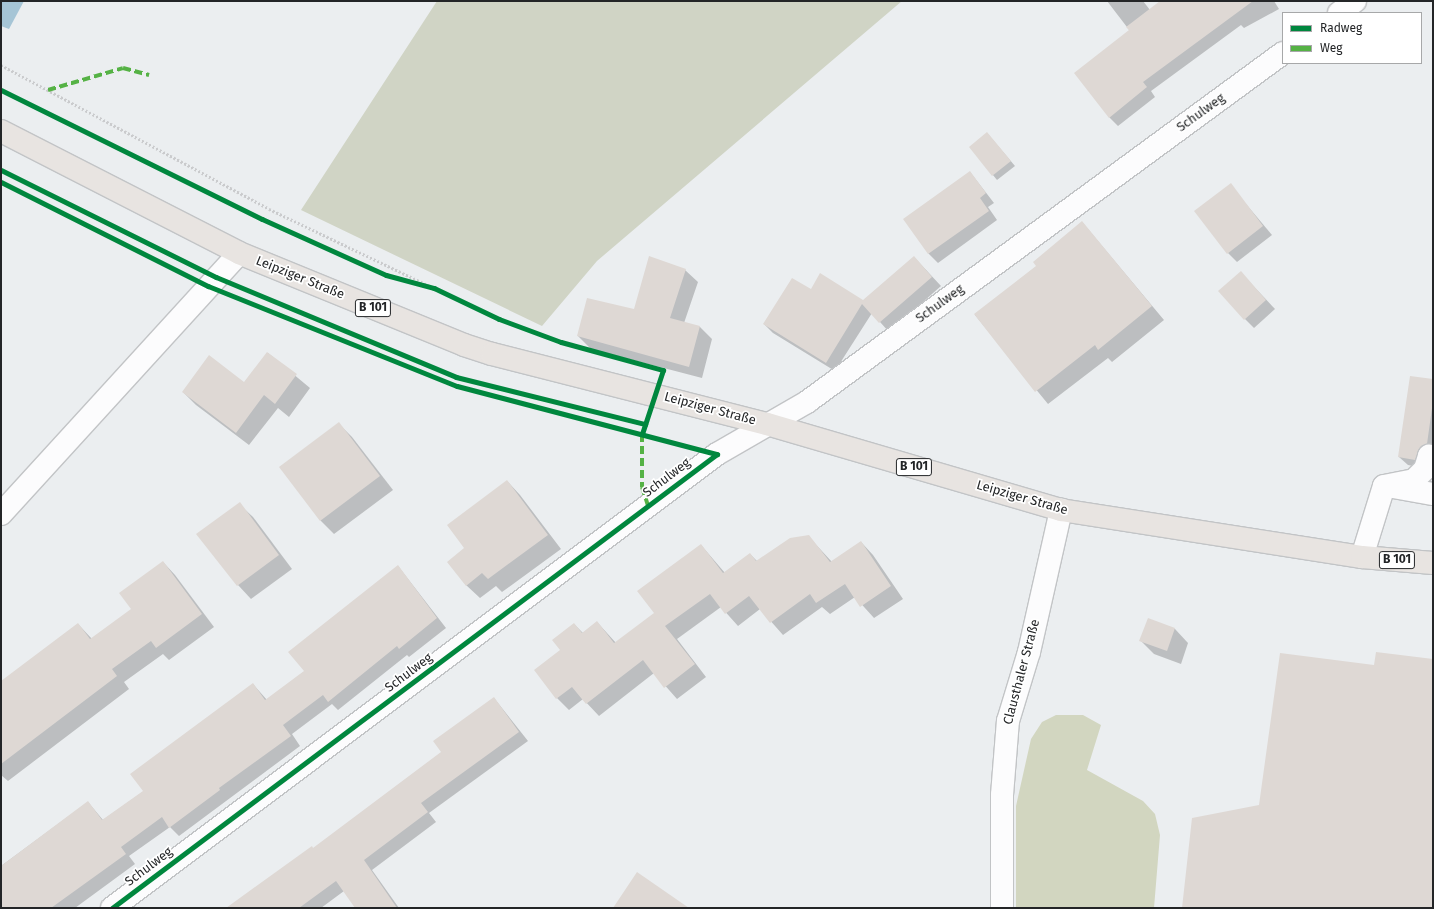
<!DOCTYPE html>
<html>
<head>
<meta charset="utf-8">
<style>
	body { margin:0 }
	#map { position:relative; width:1434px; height:909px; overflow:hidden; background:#ebeef0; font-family:"Fira Sans",sans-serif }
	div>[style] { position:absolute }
	.green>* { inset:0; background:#d0d4c5 }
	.forest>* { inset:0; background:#d2d6c0 }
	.water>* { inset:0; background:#a6c5d6 }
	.shadow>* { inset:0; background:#0003 }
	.building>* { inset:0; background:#ded8d4 }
	.path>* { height:2.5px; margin-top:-1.25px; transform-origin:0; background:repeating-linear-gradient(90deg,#cacbcd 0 2px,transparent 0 4px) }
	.roads { filter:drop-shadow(1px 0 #c2c4c6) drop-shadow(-1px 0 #c2c4c6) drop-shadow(0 1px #c2c4c6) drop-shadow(0 -1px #c2c4c6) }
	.minor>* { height:22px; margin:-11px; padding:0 11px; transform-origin:11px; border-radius:11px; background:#fcfcfd }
	.major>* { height:22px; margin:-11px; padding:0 11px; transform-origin:11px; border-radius:11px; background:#e8e4e1 }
	.quiet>* { height:4px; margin-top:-2px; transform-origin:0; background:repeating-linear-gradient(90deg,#55b245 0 8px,transparent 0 12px) }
	.cycleway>* { height:5px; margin:-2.5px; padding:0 2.5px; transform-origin:2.5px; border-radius:2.5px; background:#00873e }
	span { translate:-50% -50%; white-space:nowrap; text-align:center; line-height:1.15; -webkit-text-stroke:3.5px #fff; paint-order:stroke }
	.shield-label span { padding:1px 3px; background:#fff; border:1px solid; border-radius:3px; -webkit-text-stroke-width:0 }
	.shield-label { font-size:12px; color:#232527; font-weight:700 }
	.street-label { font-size:13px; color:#232527 }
	.frame { position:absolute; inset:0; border:2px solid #232527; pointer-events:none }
	.legend { position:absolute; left:1282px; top:12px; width:140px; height:52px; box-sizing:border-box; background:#fff; border:1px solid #a7a8a9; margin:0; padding:5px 7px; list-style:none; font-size:12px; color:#232527 }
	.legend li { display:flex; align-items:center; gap:8px; height:20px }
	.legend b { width:20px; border:1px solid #a7a8a9 }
</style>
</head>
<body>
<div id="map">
	<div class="green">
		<div style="clip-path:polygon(437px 1px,902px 1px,597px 261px,542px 326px,301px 210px)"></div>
	</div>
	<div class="forest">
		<div style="clip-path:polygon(1056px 715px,1083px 715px,1101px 725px,1087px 770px,1143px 801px,1155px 814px,1160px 835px,1154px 908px,1016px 908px,1016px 806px,1031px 739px,1042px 722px)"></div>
	</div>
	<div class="water">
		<div style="clip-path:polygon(1px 1px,24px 1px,9px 29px,1px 26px)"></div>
	</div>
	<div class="shadow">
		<div style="clip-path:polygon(1107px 1px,1143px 1px,1150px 10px,1162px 1px,1274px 1px,1279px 9px,1244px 28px,1241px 25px,1151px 91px,1155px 97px,1118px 126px,1109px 117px,1130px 31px)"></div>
		<div style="clip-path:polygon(987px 133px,1015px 166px,997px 180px,970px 147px)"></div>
		<div style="clip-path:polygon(970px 172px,994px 203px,988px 207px,997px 220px,938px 263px,928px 253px)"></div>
		<div style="clip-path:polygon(1230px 185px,1272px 235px,1237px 262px,1228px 253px)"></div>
		<div style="clip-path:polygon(1082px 222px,1164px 320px,1112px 362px,1108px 358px,1048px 404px,975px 315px,1037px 266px)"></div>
		<div style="clip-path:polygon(914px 257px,941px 286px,889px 332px,872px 313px,835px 371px,773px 333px,764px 324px,811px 290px,863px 301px)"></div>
		<div style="clip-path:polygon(685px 270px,698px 282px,684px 323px,700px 327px,712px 339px,702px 378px,591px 349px,578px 336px,634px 310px)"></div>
		<div style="clip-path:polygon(1241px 273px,1275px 309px,1254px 328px,1245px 319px)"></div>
		<div style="clip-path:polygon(268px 353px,310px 388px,289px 417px,278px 408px,249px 445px,196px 405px,183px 392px,244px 383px)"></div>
		<div style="clip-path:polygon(1433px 380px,1433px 454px,1423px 468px,1408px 465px,1399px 457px)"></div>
		<div style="clip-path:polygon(339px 424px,352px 437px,393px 490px,334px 534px,321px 521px,280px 467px)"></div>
		<div style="clip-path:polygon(507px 481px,520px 495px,561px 549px,502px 592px,496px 586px,480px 598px,466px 585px,465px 548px)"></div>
		<div style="clip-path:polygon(239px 504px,253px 517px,292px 569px,251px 599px,238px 585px)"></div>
		<div style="clip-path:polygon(808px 536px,832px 562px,861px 542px,873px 555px,903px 599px,874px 618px,855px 597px,830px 614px,822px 607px,783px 635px,760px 609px,738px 626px,721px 607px,677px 639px,706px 677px,677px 699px,654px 673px,599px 716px,583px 699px,569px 710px,557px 698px,561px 650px,574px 624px,583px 633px,597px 622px,616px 643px,655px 613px,701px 545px,725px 573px,750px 554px,757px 561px)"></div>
		<div style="clip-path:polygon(163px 562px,175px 575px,214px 627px,169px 660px,163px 654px,124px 682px,129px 689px,8px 781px,1px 775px,1px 682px,78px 624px,92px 639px,133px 609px)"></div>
		<div style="clip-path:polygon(398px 566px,446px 628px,409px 657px,407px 655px,338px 710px,332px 704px,292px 734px,300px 746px,179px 836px,170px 827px,129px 856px,135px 864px,75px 908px,1px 908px,1px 866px,88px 802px,103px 820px,144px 791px,253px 684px,267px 700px,305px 671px)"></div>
		<div style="clip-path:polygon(1148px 620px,1175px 629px,1188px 643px,1181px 664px,1154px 654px,1141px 641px)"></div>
		<div style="clip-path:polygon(494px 698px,528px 741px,429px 813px,436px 822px,372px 870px,399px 908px,356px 908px,344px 891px,321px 908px,253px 908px,313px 849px,442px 752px)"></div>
	</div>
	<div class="building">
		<div style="clip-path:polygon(1160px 1px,1253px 1px,1143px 82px,1147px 87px,1109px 118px,1074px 73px,1129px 30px,1126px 27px)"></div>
		<div style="clip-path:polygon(987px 132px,1011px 161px,992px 176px,969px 147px)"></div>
		<div style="clip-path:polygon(970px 171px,986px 193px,980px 198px,989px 211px,928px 254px,903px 219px)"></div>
		<div style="clip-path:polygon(1231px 183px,1263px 226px,1227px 254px,1194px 211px)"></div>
		<div style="clip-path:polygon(1082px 221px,1152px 306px,1098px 350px,1095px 345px,1035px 392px,974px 314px,1036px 266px,1033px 262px)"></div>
		<div style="clip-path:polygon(649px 256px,686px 269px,670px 318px,700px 326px,689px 367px,577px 336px,587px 298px,634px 309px)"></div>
		<div style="clip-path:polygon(914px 256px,932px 277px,879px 323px,862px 304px,826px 363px,763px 324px,792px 278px,811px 289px,820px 273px,863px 300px)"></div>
		<div style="clip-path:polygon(1241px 271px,1266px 300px,1244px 320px,1218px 291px)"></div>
		<div style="clip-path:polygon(267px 352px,297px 374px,275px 404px,264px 395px,236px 433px,182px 392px,209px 355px,244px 382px)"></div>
		<div style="clip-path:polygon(1410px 376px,1433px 379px,1433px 401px,1427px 444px,1421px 446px,1415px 460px,1398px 457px)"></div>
		<div style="clip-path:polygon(339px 422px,380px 476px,320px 521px,279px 467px)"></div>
		<div style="clip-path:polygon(507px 480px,548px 535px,488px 579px,482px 573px,466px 586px,447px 562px,464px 548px,447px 525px)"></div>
		<div style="clip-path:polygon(240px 502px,279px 555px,237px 586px,196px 534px)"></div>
		<div style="clip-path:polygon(809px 535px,830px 562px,861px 541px,891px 586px,860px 607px,845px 584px,816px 603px,810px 594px,770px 623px,749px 596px,725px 614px,710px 594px,665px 626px,695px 664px,664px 688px,643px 660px,586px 704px,572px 687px,556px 699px,534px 670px,560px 650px,552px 640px,574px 623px,582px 633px,597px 621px,614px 643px,654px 613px,637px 591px,701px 544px,723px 573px,750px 553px,756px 561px,790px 538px)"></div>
		<div style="clip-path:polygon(163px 561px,202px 614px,156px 648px,151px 641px,112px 669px,117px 676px,1px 764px,1px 681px,78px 623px,90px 639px,131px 609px,119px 593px)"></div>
		<div style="clip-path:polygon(398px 565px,437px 618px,399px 649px,397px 646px,328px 702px,323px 695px,283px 725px,291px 736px,219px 788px,220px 790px,169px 828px,162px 817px,121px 847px,126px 854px,51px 908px,1px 908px,1px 866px,88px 801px,102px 820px,143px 791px,130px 774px,253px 683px,265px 700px,304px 671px,288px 652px)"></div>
		<div style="clip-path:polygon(1148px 618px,1175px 628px,1167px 651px,1139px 641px)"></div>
		<div style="clip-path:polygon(1376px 652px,1433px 659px,1433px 908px,1182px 908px,1192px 818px,1259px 805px,1280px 653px,1374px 665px)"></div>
		<div style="clip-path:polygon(494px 697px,519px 732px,421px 803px,428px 812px,364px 860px,397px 908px,355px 908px,336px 881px,299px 908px,226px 908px,312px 846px,313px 848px,441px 752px,433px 741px)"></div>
		<div style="clip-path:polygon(637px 872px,689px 908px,613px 908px)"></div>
	</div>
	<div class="path">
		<div style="left:1px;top:65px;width:304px;rotate:28.2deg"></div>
		<div style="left:269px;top:209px;width:183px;rotate:25.6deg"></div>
		<div style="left:1px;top:182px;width:204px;rotate:26.8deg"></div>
		<div style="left:235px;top:297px;width:239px;rotate:21.8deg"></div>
		<div style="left:457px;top:386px;width:234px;rotate:14.6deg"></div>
	</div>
	<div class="roads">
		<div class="minor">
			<div style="left:1339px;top:13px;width:20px;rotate:-37deg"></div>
			<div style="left:1393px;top:487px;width:41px;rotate:9.9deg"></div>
			<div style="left:1px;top:514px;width:353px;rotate:-47.6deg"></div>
			<div style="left:1362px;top:557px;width:74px;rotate:-72.8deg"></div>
			<div style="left:1384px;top:486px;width:31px;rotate:-11deg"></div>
			<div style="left:1414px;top:480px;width:16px;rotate:-45deg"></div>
			<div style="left:1425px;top:469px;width:14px;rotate:-73deg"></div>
			<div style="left:1429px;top:456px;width:4px"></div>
			<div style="left:112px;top:908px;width:756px;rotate:-36.89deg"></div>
			<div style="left:717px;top:454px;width:104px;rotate:-30deg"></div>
			<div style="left:807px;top:402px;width:590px;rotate:-36.25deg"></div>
			<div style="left:1002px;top:908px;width:113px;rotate:-90deg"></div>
			<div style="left:1002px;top:795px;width:74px;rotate:-85.4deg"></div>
			<div style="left:1008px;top:721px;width:72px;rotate:-73.1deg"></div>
			<div style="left:1029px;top:652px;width:146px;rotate:-77.3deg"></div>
		</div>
		<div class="major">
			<div style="left:1px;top:131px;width:267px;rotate:27.1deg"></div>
			<div style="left:239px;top:253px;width:243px;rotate:22.2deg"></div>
			<div style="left:464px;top:345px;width:29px;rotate:18deg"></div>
			<div style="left:492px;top:354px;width:284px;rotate:14.3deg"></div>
			<div style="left:767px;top:424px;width:306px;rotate:16.3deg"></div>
			<div style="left:1061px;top:510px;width:305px;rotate:8.9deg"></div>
			<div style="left:1362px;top:557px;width:71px;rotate:4.8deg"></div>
		</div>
	</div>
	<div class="quiet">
		<div style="left:48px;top:90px;width:78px;rotate:-16.3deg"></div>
		<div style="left:123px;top:68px;width:27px;rotate:15deg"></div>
		<div style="left:642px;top:434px;width:53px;rotate:90deg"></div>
		<div style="left:642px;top:487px;width:20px;rotate:72deg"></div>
	</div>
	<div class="cycleway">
		<div style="left:1px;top:90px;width:291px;rotate:26.3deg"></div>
		<div style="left:262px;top:219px;width:136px;rotate:24.3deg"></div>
		<div style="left:386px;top:275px;width:50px;rotate:15.2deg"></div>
		<div style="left:434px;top:288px;width:72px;rotate:25.5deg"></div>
		<div style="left:499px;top:319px;width:66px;rotate:20.4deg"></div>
		<div style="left:561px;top:342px;width:106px;rotate:15.4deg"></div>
		<div style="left:663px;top:370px;width:67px;rotate:108.2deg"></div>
		<div style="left:1px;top:170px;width:240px;rotate:26.5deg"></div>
		<div style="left:216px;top:277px;width:260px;rotate:22.6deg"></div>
		<div style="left:456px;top:377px;width:195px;rotate:14deg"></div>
		<div style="left:1px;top:182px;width:232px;rotate:26.7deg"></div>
		<div style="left:208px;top:286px;width:268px;rotate:21.9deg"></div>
		<div style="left:457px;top:386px;width:269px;rotate:14.7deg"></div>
		<div style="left:112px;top:908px;width:756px;rotate:-36.89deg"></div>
	</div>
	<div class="shield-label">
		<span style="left:373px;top:308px">B 101</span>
		<span style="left:914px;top:467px">B 101</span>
		<span style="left:1397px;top:560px">B 101</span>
	</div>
	<div class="street-label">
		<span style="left:1201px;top:113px;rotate:-36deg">Schulweg</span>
		<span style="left:300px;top:278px;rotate:22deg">Leipziger Straße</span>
		<span style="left:940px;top:304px;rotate:-36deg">Schulweg</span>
		<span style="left:710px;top:409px;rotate:15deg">Leipziger Straße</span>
		<span style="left:667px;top:478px;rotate:-37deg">Schulweg</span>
		<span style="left:1022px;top:498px;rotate:16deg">Leipziger Straße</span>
		<span style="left:1022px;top:672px;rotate:-75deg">Clausthaler Straße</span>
		<span style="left:409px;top:673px;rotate:-37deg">Schulweg</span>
		<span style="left:149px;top:867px;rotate:-37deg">Schulweg</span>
	</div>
	<div class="frame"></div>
	<ul class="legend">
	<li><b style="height:5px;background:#00873e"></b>Radweg</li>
	<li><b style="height:5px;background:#55b245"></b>Weg</li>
	</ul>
</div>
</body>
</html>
